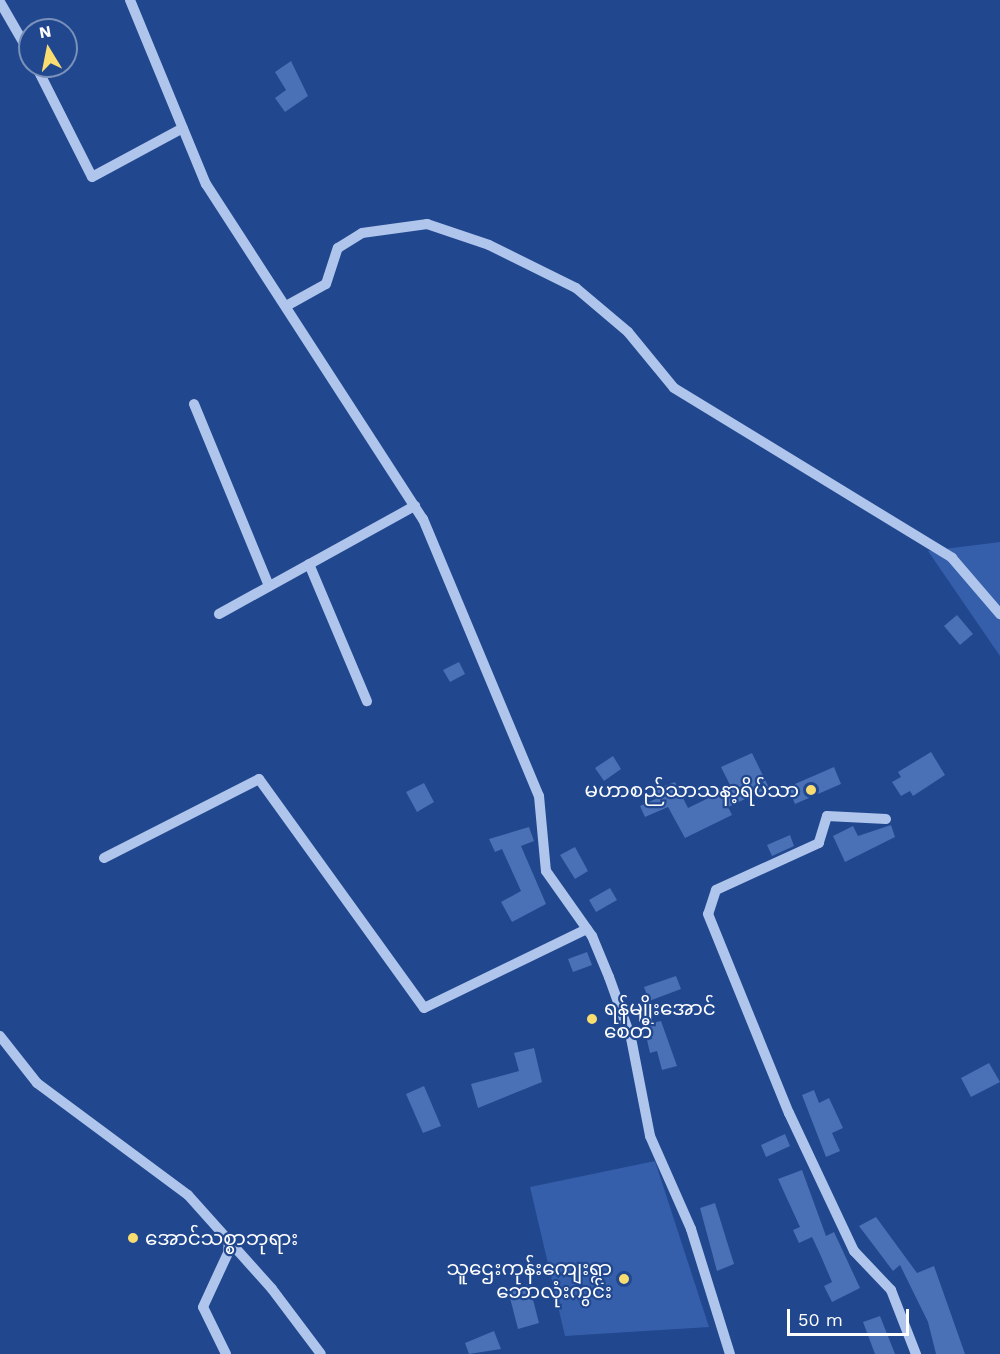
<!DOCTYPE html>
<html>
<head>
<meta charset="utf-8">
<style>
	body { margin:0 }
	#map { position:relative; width:1000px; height:1354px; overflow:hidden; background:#21478e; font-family:"Work Sans","Noto Sans Myanmar",sans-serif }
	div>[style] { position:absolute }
	.green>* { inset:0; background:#355fab }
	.building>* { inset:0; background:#4a70b5 }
	.minor>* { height:10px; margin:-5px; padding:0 5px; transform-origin:5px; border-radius:5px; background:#afc5ec }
	.dots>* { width:16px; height:16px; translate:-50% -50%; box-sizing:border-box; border:3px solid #21478e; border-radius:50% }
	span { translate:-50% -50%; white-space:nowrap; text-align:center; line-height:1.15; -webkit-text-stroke:4.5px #21478e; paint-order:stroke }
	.poi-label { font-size:20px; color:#fff }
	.right { translate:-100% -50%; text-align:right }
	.left { translate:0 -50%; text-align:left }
	.north { position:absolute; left:18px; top:18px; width:60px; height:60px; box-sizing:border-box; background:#21478e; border:2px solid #7a91bb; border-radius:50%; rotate:350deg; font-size:16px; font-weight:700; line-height:24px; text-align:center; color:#fff }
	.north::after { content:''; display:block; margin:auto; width:21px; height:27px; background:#f9dd71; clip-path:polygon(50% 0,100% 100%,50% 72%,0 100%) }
	.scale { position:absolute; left:787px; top:1309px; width:122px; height:27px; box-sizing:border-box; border:3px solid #fff; border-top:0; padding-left:8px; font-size:18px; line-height:21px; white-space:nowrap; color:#fff; -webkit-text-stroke:4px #21478e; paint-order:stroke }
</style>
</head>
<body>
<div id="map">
	<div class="green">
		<div style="clip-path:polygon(1000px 542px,1000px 656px,928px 551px)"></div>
		<div style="clip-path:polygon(655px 1161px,709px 1327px,565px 1336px,530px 1187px)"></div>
	</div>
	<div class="building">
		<div style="clip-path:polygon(291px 61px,308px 96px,285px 112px,275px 98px,286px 90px,275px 72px)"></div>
		<div style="clip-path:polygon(957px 615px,973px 634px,960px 645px,944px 626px)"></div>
		<div style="clip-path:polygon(459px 662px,465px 674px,450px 682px,443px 670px)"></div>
		<div style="clip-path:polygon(931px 752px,945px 775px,913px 796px,910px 791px,901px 796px,892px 782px,901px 777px,898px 772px)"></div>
		<div style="clip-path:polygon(752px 753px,769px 788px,728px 807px,732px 815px,685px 838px,668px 807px,645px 817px,640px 806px,660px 797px,656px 789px,675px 782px,688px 808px,731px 787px,721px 767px)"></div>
		<div style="clip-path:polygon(613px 756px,621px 769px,604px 781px,595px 768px)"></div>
		<div style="clip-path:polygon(834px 767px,841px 784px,795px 804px,788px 787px)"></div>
		<div style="clip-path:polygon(424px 783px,434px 802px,417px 812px,406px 792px)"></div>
		<div style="clip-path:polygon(891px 825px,895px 837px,845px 862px,833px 836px,853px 826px,858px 836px)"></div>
		<div style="clip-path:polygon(529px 827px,534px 841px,521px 846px,546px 904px,512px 922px,501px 902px,521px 891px,502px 849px,495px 852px,489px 839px)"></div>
		<div style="clip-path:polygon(790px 835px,794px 846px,772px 856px,767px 845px)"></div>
		<div style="clip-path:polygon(575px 847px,588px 871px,575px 879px,560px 855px)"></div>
		<div style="clip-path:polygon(610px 888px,617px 900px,596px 912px,589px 900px)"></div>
		<div style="clip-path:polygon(587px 952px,592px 965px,573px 972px,568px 959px)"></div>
		<div style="clip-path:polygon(676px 976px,681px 989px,649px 1001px,644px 987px)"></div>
		<div style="clip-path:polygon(661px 1021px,677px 1066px,662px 1070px,657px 1051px,650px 1053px,647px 1040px,652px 1039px,648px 1024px)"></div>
		<div style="clip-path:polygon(534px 1048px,542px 1082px,478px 1108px,471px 1084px,519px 1071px,514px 1053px)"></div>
		<div style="clip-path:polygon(989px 1063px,1000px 1082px,971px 1097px,961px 1078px)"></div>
		<div style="clip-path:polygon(424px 1086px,441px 1126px,423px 1133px,406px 1094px)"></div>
		<div style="clip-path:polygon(814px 1090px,819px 1103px,829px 1098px,843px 1128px,832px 1133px,840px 1151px,826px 1157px,802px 1095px)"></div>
		<div style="clip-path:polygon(785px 1134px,790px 1146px,766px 1157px,761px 1145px)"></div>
		<div style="clip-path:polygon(802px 1170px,826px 1236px,834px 1232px,860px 1288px,832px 1302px,824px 1286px,832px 1282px,820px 1254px,812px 1237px,799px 1243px,793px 1230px,800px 1227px,778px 1179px)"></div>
		<div style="clip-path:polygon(715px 1203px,734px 1264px,717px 1271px,700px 1208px)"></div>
		<div style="clip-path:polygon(876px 1217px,917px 1273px,934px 1266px,965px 1354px,936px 1354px,928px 1322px,900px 1265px,893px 1271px,859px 1226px)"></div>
		<div style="clip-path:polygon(529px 1284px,539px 1323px,518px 1329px,508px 1290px)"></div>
		<div style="clip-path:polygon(880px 1316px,895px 1354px,875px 1354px,863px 1322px)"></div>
		<div style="clip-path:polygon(494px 1331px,501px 1349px,469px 1354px,465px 1343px)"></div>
	</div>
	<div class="minor">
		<div style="left:130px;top:0;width:199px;rotate:67.6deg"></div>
		<div style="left:206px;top:184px;width:399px;rotate:57.1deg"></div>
		<div style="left:423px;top:519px;width:300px;rotate:67.3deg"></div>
		<div style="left:539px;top:796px;width:75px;rotate:84.7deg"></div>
		<div style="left:546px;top:871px;width:80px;rotate:54.7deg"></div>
		<div style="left:592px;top:936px;width:44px;rotate:67.5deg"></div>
		<div style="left:609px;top:977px;width:65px;rotate:70.2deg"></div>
		<div style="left:631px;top:1038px;width:100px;rotate:79deg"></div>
		<div style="left:650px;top:1136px;width:102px;rotate:66.2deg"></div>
		<div style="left:691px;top:1229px;width:131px;rotate:72.7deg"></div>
		<div style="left:0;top:2px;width:60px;rotate:60deg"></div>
		<div style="left:36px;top:66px;width:124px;rotate:63.2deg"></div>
		<div style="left:92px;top:177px;width:103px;rotate:-28.3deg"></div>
		<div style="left:288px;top:305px;width:43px;rotate:-28.9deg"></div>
		<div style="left:326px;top:284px;width:38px;rotate:-72deg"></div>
		<div style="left:338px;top:248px;width:28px;rotate:-32deg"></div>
		<div style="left:362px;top:233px;width:66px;rotate:-7.9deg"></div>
		<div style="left:427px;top:224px;width:65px;rotate:18.7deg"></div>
		<div style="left:489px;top:245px;width:97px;rotate:26.3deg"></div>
		<div style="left:576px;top:288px;width:68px;rotate:40.2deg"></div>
		<div style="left:628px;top:332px;width:72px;rotate:50.6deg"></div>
		<div style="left:674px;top:388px;width:326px;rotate:31.4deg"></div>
		<div style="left:952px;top:558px;width:74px;rotate:49.4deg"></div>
		<div style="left:194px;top:404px;width:197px;rotate:67.6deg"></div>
		<div style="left:309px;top:564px;width:149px;rotate:67.1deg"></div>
		<div style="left:219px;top:614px;width:224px;rotate:-28.9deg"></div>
		<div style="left:886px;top:819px;width:59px;rotate:-177.1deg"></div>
		<div style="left:827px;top:816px;width:28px;rotate:107deg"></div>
		<div style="left:819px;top:843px;width:113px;rotate:155.5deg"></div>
		<div style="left:716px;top:890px;width:25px;rotate:108deg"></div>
		<div style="left:708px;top:914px;width:215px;rotate:67.9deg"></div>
		<div style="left:789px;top:1113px;width:153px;rotate:64.8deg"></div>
		<div style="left:854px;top:1251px;width:54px;rotate:46.5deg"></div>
		<div style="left:891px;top:1290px;width:69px;rotate:68.7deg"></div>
		<div style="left:104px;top:858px;width:174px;rotate:-27deg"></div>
		<div style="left:259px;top:779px;width:282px;rotate:54.2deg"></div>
		<div style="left:424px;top:1008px;width:181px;rotate:-25.9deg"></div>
		<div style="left:0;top:1036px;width:60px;rotate:51.8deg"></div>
		<div style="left:37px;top:1083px;width:188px;rotate:36.6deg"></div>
		<div style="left:188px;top:1195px;width:126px;rotate:48.2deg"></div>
		<div style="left:272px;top:1289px;width:81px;rotate:53deg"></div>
		<div style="left:226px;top:1354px;width:52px;rotate:-116.1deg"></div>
		<div style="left:203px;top:1307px;width:60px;rotate:-65.2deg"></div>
		<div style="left:228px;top:1253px;width:15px;rotate:-86deg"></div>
	</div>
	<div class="dots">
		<div style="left:811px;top:790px;background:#f9dd71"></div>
		<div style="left:592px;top:1019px;background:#f9dd71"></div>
		<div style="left:133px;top:1238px;background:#f9dd71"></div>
		<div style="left:624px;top:1279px;background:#f9dd71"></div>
	</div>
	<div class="poi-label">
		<span class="right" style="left:799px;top:790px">မဟာစည်သာသနာ့ရိပ်သာ</span>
		<span class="left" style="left:604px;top:1020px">ရန်မျိုးအောင်<br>စေတီ</span>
		<span class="left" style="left:145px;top:1238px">အောင်သစ္စာဘုရား</span>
		<span class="right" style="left:612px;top:1280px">သူဌေးကုန်းကျေးရွာ<br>ဘောလုံးကွင်း</span>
	</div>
	<div class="north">N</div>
	<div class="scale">50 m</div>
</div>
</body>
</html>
